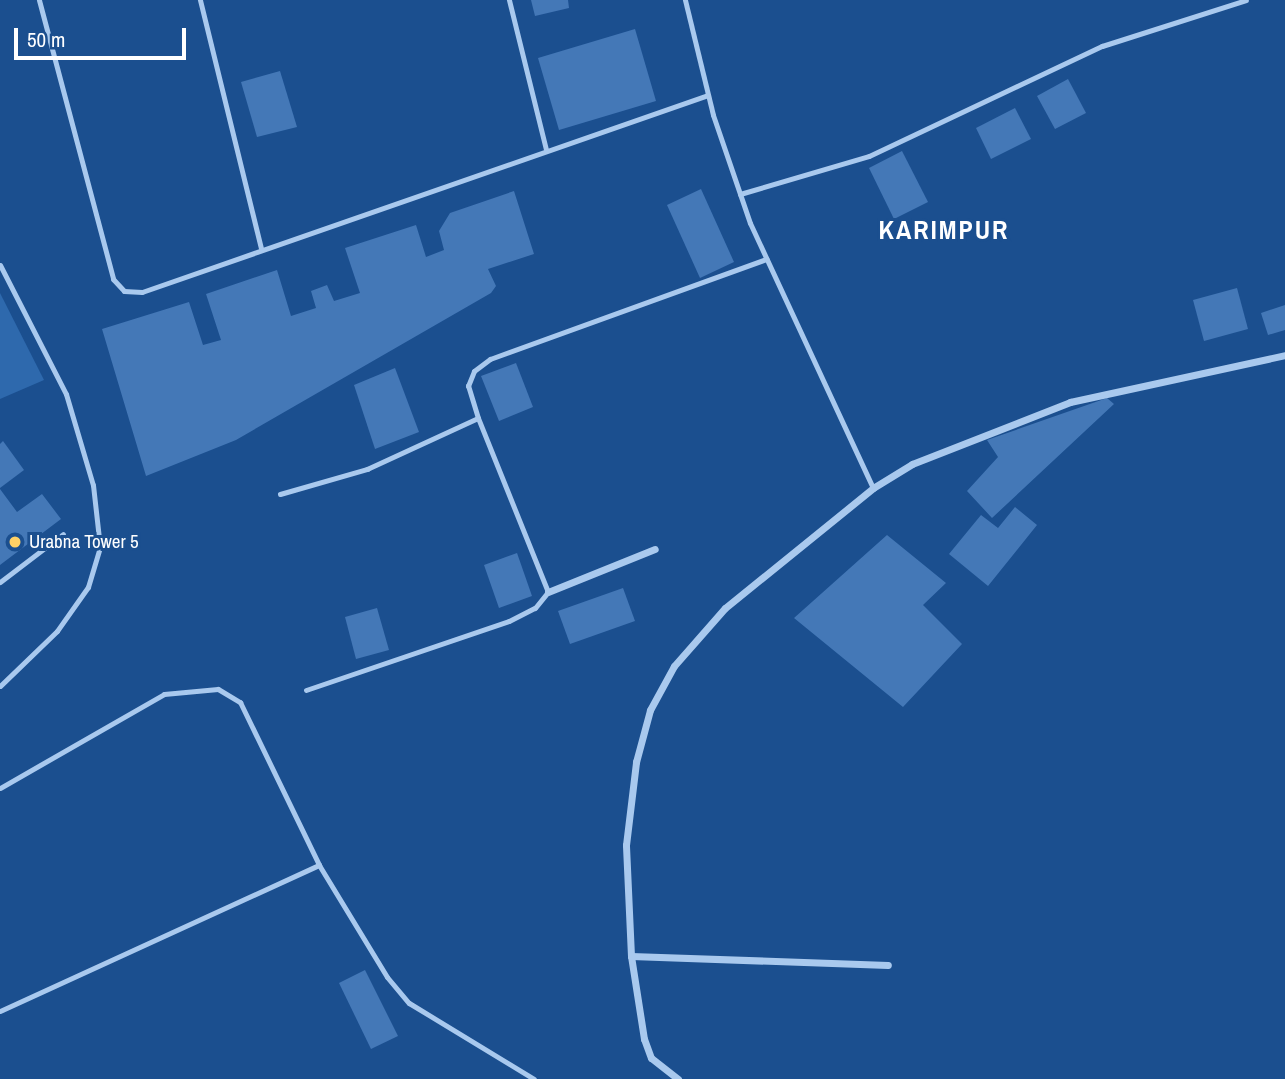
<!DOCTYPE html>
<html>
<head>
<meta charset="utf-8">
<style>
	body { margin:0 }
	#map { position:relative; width:1285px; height:1079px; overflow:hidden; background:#1b4f8f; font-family:"Archivo Narrow",sans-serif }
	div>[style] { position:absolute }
	.green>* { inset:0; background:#2e69ad }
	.building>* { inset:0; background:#4478b7 }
	.lane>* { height:5px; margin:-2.5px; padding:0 2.5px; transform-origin:2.5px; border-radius:2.5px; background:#a9c9ee }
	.street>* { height:7px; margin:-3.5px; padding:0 3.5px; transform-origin:3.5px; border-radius:3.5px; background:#a9c9ee }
	.dots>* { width:19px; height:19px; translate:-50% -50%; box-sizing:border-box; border:4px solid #1b4f8f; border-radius:50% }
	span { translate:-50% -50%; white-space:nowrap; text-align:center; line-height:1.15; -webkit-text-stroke:6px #1b4f8f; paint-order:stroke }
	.poi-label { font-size:19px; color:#fff }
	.left { translate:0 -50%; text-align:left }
	.district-label { font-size:26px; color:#fff; font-weight:700; letter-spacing:2px }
	.scale { position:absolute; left:14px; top:28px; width:172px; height:32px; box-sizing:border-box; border:4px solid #fff; border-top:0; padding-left:9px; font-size:21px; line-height:24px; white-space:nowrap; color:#fff; -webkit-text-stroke:5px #1b4f8f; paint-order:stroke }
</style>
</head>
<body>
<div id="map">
	<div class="green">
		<div style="clip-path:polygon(0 293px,44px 380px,0 399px)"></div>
	</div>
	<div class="building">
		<div style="clip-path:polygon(531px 0,568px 0,569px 8px,535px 16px)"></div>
		<div style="clip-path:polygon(635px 29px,656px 101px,559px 130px,538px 58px)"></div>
		<div style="clip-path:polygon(280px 71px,297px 127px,257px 137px,241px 82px)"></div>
		<div style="clip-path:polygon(1068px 79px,1086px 113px,1055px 129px,1037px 96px)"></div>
		<div style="clip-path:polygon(1015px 108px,1031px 139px,991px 159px,976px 128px)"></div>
		<div style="clip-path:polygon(902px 151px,928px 202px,894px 219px,869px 168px)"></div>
		<div style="clip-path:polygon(701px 189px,734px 262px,700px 278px,667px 205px)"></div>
		<div style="clip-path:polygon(514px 191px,534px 254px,488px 269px,496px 286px,491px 293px,236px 440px,146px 476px,102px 329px,189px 302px,203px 345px,221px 340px,206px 294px,277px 270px,291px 316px,316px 308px,311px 291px,327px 285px,334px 301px,360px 293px,345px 248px,416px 225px,426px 257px,444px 250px,439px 231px,450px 213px)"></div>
		<div style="clip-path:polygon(1237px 288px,1248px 329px,1204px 341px,1193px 300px)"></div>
		<div style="clip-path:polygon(1285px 305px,1285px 330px,1268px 335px,1261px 313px)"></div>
		<div style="clip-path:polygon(516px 363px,533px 407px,499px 421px,481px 376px)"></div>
		<div style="clip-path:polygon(395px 368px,419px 432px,375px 449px,354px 385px)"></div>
		<div style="clip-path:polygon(1107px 398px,1114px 404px,992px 518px,967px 491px,998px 457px,987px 440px)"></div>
		<div style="clip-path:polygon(3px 441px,24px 470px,0 488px,0 444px)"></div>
		<div style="clip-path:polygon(0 489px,17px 512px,42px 494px,61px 519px,0 565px)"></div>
		<div style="clip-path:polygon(1015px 507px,1037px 525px,988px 586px,949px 554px,981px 515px,998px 528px)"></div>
		<div style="clip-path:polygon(887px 535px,946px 583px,923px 605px,962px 644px,903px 707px,794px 618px)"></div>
		<div style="clip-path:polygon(517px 553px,532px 596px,499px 608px,484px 565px)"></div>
		<div style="clip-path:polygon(623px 588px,635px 621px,570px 644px,558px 611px)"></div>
		<div style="clip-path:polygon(377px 608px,389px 650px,356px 659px,345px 617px)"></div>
		<div style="clip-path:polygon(365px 970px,398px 1036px,371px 1049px,339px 983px)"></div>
	</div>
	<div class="lane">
		<div style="left:39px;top:0;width:289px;rotate:75.1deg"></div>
		<div style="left:113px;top:279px;width:16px;rotate:47deg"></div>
		<div style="left:124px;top:291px;width:18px;rotate:3deg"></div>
		<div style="left:142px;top:292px;width:599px;rotate:-19.19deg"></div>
		<div style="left:200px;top:0;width:255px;rotate:76.2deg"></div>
		<div style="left:509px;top:0;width:154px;rotate:76.1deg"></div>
		<div style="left:685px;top:0;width:118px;rotate:76.3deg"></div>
		<div style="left:713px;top:115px;width:114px;rotate:71.1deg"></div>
		<div style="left:750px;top:223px;width:292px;rotate:65.1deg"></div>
		<div style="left:740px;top:194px;width:134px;rotate:-16.4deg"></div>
		<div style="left:869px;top:156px;width:258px;rotate:-25.3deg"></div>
		<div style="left:1102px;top:46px;width:151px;rotate:-17.7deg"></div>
		<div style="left:0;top:265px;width:145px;rotate:62.9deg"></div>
		<div style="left:66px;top:394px;width:95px;rotate:73.5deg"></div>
		<div style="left:93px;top:485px;width:62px;rotate:83.6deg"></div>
		<div style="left:100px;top:547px;width:42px;rotate:106.7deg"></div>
		<div style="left:88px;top:587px;width:54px;rotate:125.2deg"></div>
		<div style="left:57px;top:631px;width:79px;rotate:136deg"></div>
		<div style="left:280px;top:494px;width:91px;rotate:-16deg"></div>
		<div style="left:367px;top:469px;width:122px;rotate:-24.7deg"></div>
		<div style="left:0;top:582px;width:79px;rotate:-37.3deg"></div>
		<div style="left:306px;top:690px;width:214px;rotate:-18.8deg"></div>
		<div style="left:509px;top:621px;width:29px;rotate:-27deg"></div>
		<div style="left:535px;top:608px;width:21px;rotate:-51deg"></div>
		<div style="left:548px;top:592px;width:188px;rotate:-111.9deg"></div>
		<div style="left:478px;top:418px;width:34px;rotate:-107deg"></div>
		<div style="left:468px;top:386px;width:16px;rotate:-68deg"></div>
		<div style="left:474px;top:371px;width:20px;rotate:-37deg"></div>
		<div style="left:490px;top:359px;width:294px;rotate:-19.9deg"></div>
		<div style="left:0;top:788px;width:189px;rotate:-29.8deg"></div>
		<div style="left:164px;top:694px;width:54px;rotate:-5.3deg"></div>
		<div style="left:218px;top:689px;width:26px;rotate:31deg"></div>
		<div style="left:240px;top:702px;width:181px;rotate:64.1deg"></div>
		<div style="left:319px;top:865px;width:131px;rotate:58.7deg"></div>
		<div style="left:387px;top:977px;width:34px;rotate:50deg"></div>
		<div style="left:409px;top:1003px;width:146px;rotate:31.3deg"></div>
		<div style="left:0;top:1011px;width:351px;rotate:-24.6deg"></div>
	</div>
	<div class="street">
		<div style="left:548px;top:592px;width:115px;rotate:-21.9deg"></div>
		<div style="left:631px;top:956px;width:257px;rotate:2deg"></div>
		<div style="left:678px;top:1079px;width:34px;rotate:-142deg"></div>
		<div style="left:651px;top:1058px;width:20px;rotate:-110deg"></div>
		<div style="left:644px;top:1039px;width:84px;rotate:-98.9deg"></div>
		<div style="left:631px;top:956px;width:111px;rotate:-92.6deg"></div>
		<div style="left:626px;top:845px;width:84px;rotate:-83.1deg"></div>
		<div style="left:636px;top:762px;width:54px;rotate:-74.9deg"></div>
		<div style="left:650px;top:710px;width:50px;rotate:-61.4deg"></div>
		<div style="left:674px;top:666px;width:77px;rotate:-48.7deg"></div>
		<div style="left:725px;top:608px;width:191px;rotate:-39deg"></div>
		<div style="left:873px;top:488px;width:46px;rotate:-31.6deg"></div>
		<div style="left:912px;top:464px;width:170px;rotate:-21.4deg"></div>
		<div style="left:1070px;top:402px;width:220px;rotate:-12.3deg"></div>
	</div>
	<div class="dots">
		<div style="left:15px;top:542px;background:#ffd166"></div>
	</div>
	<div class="poi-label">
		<span class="left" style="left:29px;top:542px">Urabna Tower 5</span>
	</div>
	<div class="district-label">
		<span style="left:944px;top:230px">KARIMPUR</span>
	</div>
	<div class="scale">50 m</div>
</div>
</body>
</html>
